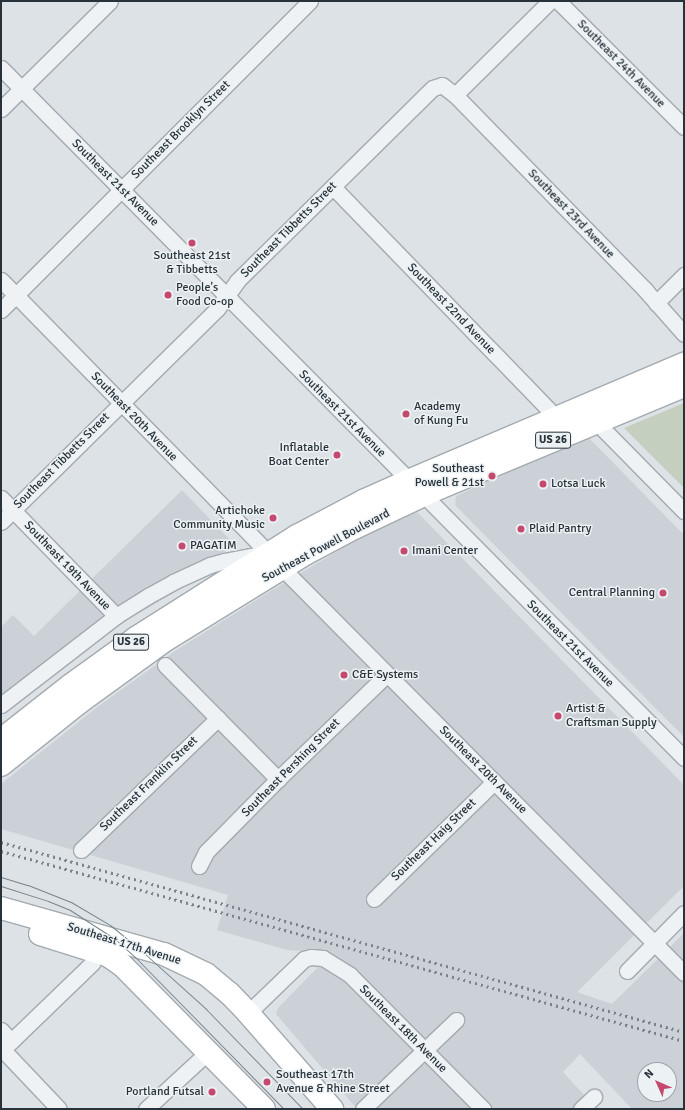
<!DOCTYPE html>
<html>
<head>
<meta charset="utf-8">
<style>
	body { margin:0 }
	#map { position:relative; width:685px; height:1110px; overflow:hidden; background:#dde2e6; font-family:Signika,sans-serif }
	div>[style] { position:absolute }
	.built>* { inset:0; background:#cbd1d7 }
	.green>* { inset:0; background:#c5cfbf }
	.roads { filter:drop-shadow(1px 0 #a3aaaf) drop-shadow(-1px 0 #a3aaaf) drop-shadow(0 1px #a3aaaf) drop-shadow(0 -1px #a3aaaf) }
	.street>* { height:15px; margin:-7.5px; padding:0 7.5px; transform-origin:7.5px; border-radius:7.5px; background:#eff2f5 }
	.secondary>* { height:22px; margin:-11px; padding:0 11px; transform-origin:11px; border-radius:11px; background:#fff }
	.primary>* { height:22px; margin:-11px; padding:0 11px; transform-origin:11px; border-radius:11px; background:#fff }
	.tram>* { height:1px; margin:-0.5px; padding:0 0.5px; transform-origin:0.5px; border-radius:0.5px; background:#77848e }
	.rail>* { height:3px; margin-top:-1.5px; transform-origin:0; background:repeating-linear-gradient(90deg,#77848e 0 2px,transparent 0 6px) }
	.dots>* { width:11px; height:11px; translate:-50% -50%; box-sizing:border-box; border:2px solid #ecf1f4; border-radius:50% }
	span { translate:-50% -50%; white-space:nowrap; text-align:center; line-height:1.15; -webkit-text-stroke:3px #ecf1f4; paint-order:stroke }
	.shield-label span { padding:1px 3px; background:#ecf1f4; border:1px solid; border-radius:3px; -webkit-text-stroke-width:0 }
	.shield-label { font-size:11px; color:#27323b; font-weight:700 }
	.street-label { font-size:12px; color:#27323b }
	.poi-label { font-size:12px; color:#27323b }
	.left { translate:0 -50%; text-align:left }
	.right { translate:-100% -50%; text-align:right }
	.frame { position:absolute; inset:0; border:2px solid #27323b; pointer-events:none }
	.north { position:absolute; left:637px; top:1062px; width:40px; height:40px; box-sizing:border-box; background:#ecf1f4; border:1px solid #9da5aa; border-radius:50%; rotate:315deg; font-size:11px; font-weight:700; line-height:16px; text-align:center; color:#27323b }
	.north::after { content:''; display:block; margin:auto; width:14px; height:18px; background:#c5486e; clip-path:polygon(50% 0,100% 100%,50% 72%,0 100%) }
</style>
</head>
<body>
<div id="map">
	<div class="built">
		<div style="clip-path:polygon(589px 438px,684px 535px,684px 737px,455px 505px,456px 496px,530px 462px)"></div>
		<div style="clip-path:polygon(182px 490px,233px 543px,198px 579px,132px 617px,83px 651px,1px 714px,1px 627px,13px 615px,34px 636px)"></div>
		<div style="clip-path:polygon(evenodd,417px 512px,684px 785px,684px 886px,577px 992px,612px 1004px,684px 933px,684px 1109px,632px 1109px,580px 1054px,563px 1072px,597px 1109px,357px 1109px,276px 1014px,278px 1008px,327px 958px,315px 952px,287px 950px,217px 930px,228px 895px,1px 829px,1px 784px,96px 708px,175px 651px,269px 592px,361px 537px,417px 512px,645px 1070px,669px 1070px,669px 1094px,645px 1094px,645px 1070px)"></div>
	</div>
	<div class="green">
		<div style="clip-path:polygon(684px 403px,684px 488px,624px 428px)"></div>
	</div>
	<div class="roads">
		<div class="street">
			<div style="left:558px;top:1px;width:178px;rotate:45deg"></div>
			<div style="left:1px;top:68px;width:971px;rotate:45.29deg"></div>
			<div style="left:455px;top:95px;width:134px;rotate:-44.7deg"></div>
			<div style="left:1px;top:109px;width:153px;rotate:-44.7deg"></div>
			<div style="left:333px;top:187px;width:309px;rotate:45.9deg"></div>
			<div style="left:548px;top:409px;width:20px;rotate:66deg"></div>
			<div style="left:1px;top:280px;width:382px;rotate:45.6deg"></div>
			<div style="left:656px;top:303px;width:40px;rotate:-45deg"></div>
			<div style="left:1px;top:310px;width:437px;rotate:-45deg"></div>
			<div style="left:596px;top:412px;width:20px;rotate:66deg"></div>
			<div style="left:604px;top:430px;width:114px;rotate:45.4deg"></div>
			<div style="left:1px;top:498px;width:165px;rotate:45.7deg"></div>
			<div style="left:1px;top:522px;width:303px;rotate:-44.6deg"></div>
			<div style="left:217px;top:309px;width:34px;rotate:-54deg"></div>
			<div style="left:237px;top:281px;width:275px;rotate:-44.6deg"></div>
			<div style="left:433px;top:88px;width:9px;rotate:-18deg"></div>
			<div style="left:442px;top:85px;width:16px;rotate:38deg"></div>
			<div style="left:455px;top:95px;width:274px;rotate:45.7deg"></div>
			<div style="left:646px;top:291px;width:57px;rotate:48.5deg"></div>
			<div style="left:281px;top:567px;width:572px;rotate:45.21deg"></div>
			<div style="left:165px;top:665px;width:161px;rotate:45.3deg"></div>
			<div style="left:1px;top:705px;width:145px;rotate:-37.7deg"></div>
			<div style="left:116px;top:616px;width:38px;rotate:-32deg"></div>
			<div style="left:148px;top:596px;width:29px;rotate:-29deg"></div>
			<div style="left:173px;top:582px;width:41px;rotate:-24.7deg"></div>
			<div style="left:210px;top:565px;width:15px;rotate:-16deg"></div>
			<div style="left:224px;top:561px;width:38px;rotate:-11deg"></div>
			<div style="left:81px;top:850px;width:190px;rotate:-43.9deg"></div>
			<div style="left:199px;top:866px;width:16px;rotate:-63deg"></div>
			<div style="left:206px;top:852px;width:103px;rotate:-45.4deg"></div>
			<div style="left:278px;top:779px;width:151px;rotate:-43.9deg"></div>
			<div style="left:374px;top:899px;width:168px;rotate:-44.3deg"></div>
			<div style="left:627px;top:971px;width:81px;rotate:-45.5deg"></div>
			<div style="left:248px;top:1013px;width:78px;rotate:-44deg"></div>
			<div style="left:304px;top:959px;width:7px;rotate:-16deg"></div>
			<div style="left:311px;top:957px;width:12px;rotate:5deg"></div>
			<div style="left:323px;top:958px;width:32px;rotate:32deg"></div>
			<div style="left:350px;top:975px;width:189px;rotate:45.2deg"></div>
			<div style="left:1px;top:1030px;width:15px;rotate:48deg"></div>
			<div style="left:3px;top:1050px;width:81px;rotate:46.5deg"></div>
			<div style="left:1px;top:1051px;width:127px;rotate:-44deg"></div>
			<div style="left:92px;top:963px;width:13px;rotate:-61deg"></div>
			<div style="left:146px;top:1109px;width:86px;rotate:-42.6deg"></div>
			<div style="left:363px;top:1109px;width:129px;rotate:-43.7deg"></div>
			<div style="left:581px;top:1109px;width:18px;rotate:-43deg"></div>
		</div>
		<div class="secondary">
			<div style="left:1px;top:908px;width:169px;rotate:15.8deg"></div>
			<div style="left:164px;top:954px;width:47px;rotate:25.5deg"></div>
			<div style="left:206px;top:974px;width:30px;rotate:40deg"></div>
			<div style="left:229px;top:993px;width:28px;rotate:46deg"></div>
			<div style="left:248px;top:1013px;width:128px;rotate:48.8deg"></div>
			<div style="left:40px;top:934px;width:70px;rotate:17.4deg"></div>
			<div style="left:107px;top:955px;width:18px;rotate:34deg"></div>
			<div style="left:122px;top:965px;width:202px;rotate:45.4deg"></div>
		</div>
		<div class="primary">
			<div style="left:1px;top:740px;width:89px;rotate:-38.2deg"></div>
			<div style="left:71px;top:685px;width:80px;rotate:-35.9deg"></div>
			<div style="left:136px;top:638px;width:191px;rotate:-32.4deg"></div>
			<div style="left:297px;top:536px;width:75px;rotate:-27.9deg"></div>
			<div style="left:363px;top:501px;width:49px;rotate:-24deg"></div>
			<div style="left:408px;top:481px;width:300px;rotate:-23deg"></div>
			<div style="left:1px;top:765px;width:101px;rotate:-38.6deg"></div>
			<div style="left:80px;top:702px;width:104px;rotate:-36deg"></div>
			<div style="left:164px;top:641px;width:166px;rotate:-31.7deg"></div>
			<div style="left:305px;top:554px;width:58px;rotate:-27.9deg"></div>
			<div style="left:356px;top:527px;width:92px;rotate:-25.2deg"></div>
			<div style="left:439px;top:488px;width:265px;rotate:-22.6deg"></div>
		</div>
	</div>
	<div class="tram">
		<div style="left:1px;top:877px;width:28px;rotate:17deg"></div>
		<div style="left:28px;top:885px;width:46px;rotate:21.6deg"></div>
		<div style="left:71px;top:902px;width:45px;rotate:30.5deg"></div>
		<div style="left:110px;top:925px;width:32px;rotate:39deg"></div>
		<div style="left:135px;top:945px;width:96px;rotate:42deg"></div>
		<div style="left:206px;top:1009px;width:139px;rotate:45.9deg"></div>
		<div style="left:1px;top:886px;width:49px;rotate:17.7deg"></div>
		<div style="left:48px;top:901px;width:24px;rotate:22deg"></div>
		<div style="left:70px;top:910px;width:54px;rotate:32.8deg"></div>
		<div style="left:115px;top:939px;width:27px;rotate:42deg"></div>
		<div style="left:135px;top:957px;width:213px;rotate:45.6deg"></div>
	</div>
	<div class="rail">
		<div style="left:1px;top:842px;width:709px;rotate:15.55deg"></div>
		<div style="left:1px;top:851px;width:709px;rotate:15.55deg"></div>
	</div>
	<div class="dots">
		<div style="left:192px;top:243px;background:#c5486e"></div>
		<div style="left:168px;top:295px;background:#c5486e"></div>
		<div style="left:406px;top:414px;background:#c5486e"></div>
		<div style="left:337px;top:455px;background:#c5486e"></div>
		<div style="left:492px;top:476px;background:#c5486e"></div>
		<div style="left:543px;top:484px;background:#c5486e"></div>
		<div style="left:273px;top:518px;background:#c5486e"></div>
		<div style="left:521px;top:529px;background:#c5486e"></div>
		<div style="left:182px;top:546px;background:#c5486e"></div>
		<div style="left:404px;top:551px;background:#c5486e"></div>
		<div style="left:663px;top:593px;background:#c5486e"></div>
		<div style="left:344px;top:675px;background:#c5486e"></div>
		<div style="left:558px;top:716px;background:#c5486e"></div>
		<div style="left:267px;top:1082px;background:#c5486e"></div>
		<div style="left:212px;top:1092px;background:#c5486e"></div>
	</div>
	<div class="shield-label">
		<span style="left:553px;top:440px">US 26</span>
		<span style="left:131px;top:642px">US 26</span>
	</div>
	<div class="street-label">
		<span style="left:621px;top:64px;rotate:45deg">Southeast 24th Avenue</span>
		<span style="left:181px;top:130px;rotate:-45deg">Southeast Brooklyn Street</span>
		<span style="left:115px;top:183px;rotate:45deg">Southeast 21st Avenue</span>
		<span style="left:571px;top:214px;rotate:46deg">Southeast 23rd Avenue</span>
		<span style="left:289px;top:230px;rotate:-45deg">Southeast Tibbetts Street</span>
		<span style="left:451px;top:309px;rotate:46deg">Southeast 22nd Avenue</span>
		<span style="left:342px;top:414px;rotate:45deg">Southeast 21st Avenue</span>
		<span style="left:134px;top:417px;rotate:46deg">Southeast 20th Avenue</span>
		<span style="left:62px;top:461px;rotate:-45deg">Southeast Tibbetts Street</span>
		<span style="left:326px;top:546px;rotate:-28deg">Southeast Powell Boulevard</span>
		<span style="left:67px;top:566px;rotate:46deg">Southeast 19th Avenue</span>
		<span style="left:570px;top:644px;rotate:45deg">Southeast 21st Avenue</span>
		<span style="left:291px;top:768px;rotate:-45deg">Southeast Pershing Street</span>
		<span style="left:483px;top:770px;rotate:45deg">Southeast 20th Avenue</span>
		<span style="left:149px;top:784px;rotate:-44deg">Southeast Franklin Street</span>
		<span style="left:434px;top:840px;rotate:-44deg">Southeast Haig Street</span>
		<span style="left:124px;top:944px;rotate:17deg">Southeast 17th Avenue</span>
		<span style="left:403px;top:1029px;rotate:45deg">Southeast 18th Avenue</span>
	</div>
	<div class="poi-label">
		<span style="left:192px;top:263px">Southeast 21st<br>&amp; Tibbetts</span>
		<span class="left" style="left:176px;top:295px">People's<br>Food Co-op</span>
		<span class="left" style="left:414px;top:414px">Academy<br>of Kung Fu</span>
		<span class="right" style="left:329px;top:455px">Inflatable<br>Boat Center</span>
		<span class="right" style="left:484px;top:476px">Southeast<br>Powell &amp; 21st</span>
		<span class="left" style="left:551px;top:484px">Lotsa Luck</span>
		<span class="right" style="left:265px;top:518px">Artichoke<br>Community Music</span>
		<span class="left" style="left:529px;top:529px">Plaid Pantry</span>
		<span class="left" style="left:190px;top:546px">PAGATIM</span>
		<span class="left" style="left:412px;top:551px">Imani Center</span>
		<span class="right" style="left:655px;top:593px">Central Planning</span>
		<span class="left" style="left:352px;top:675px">C&amp;E Systems</span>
		<span class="left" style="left:566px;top:716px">Artist &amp;<br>Craftsman Supply</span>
		<span class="left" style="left:276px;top:1082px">Southeast 17th<br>Avenue &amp; Rhine Street</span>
		<span class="right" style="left:204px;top:1092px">Portland Futsal</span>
	</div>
	<div class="frame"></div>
	<div class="north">N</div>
</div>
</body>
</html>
